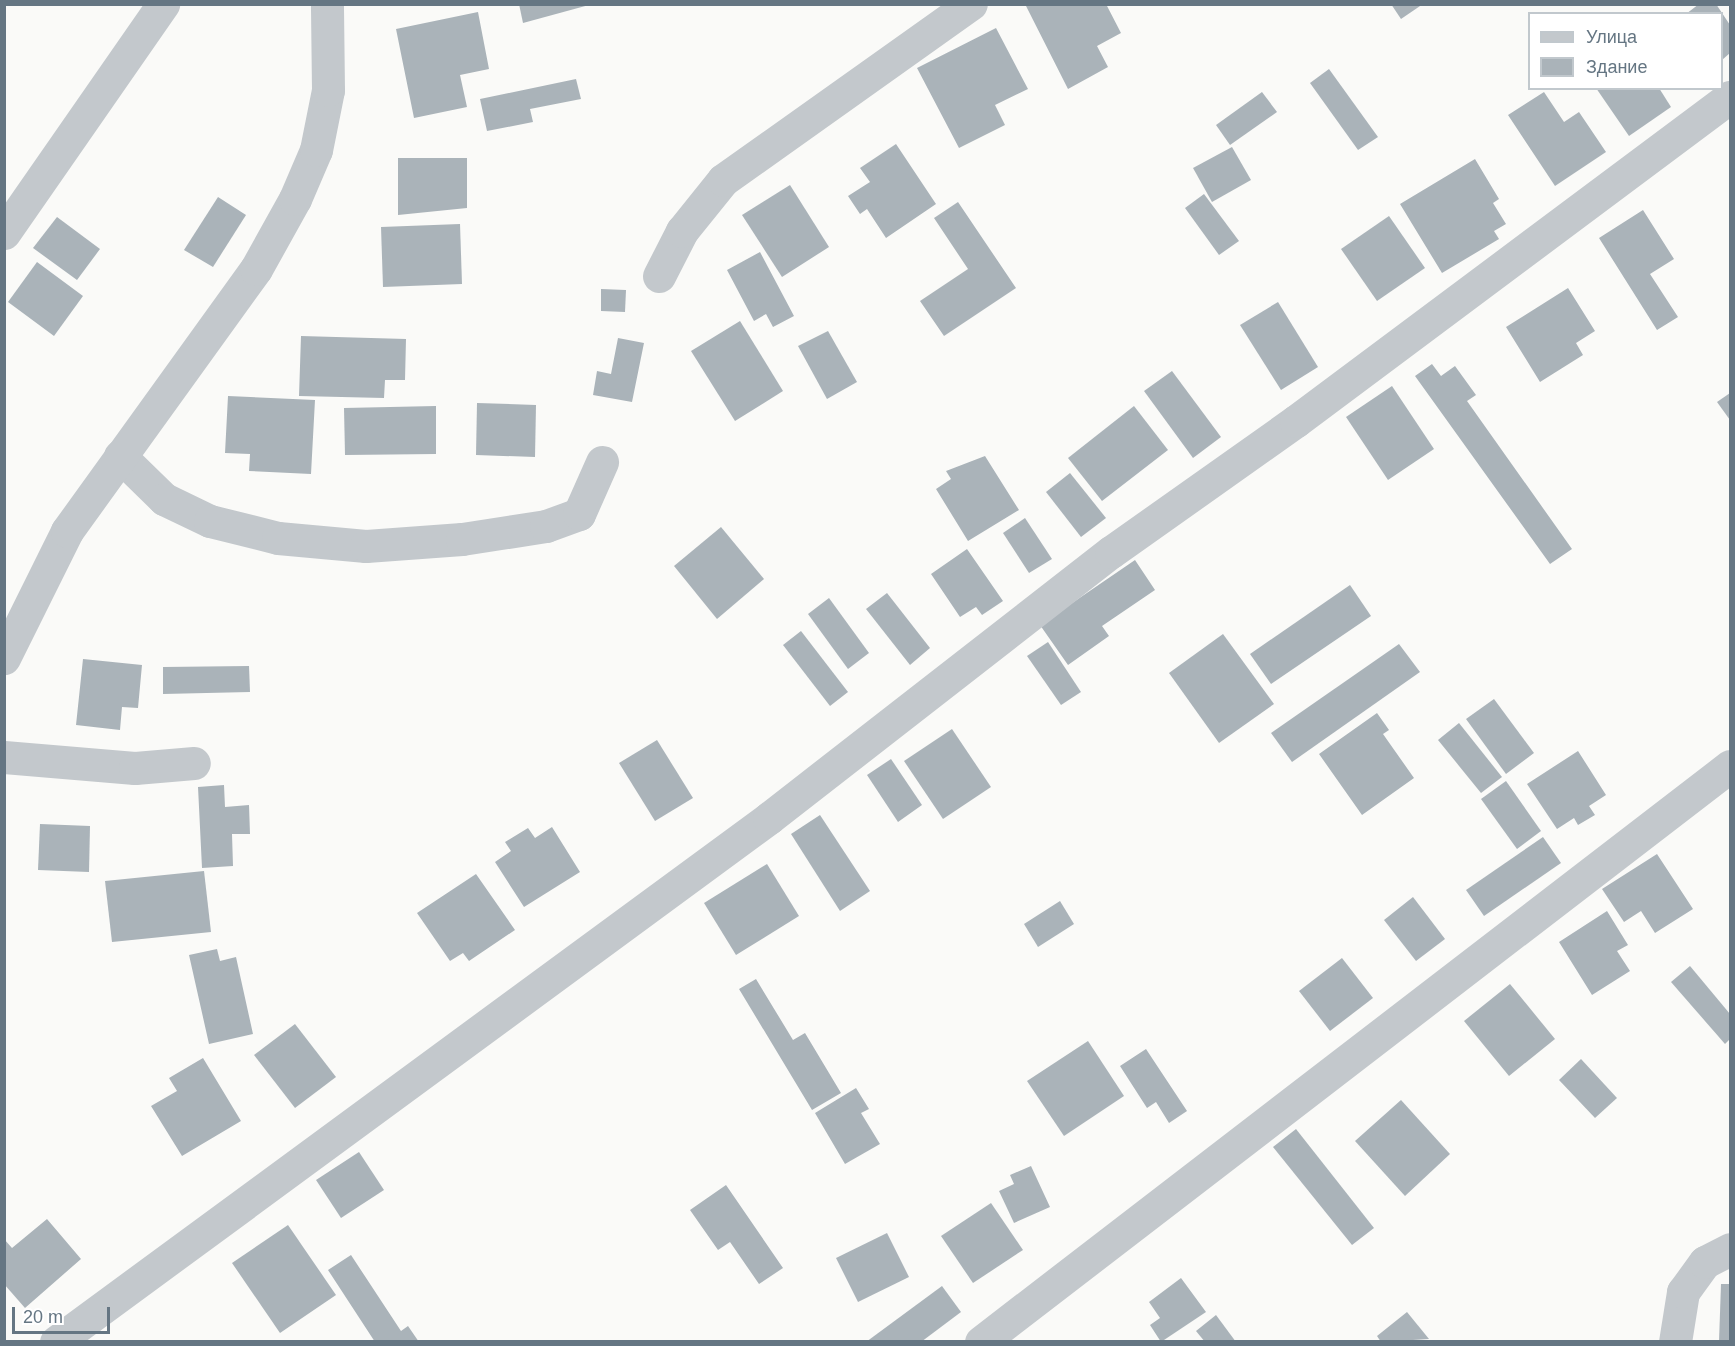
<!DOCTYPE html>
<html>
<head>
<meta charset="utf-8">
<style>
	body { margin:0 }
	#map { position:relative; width:1735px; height:1346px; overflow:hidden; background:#fafaf8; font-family:Arial,sans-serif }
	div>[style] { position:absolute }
	.building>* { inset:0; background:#aab3b9 }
	.minor>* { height:33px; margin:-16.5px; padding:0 16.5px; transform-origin:16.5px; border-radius:16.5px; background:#c3c8cc }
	span { translate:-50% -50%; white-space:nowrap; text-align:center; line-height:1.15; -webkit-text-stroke:6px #fff; paint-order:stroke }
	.frame { position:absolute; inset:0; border:6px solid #657683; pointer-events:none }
	.legend { position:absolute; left:1528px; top:12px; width:195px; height:78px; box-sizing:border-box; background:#fff; border:2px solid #c1c8cd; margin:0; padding:8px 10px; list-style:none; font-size:18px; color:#657683 }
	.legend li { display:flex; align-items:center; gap:12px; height:30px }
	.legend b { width:30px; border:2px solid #c1c8cd }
	.scale { position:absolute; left:12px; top:1307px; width:98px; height:27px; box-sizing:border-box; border:3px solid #657683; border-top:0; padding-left:8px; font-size:18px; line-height:21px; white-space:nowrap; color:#657683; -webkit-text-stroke:4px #fff; paint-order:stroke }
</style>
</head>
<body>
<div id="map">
	<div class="building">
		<div style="clip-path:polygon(519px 4px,589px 4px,589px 5px,523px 23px)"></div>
		<div style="clip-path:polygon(1025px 4px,1106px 4px,1121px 33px,1097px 46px,1108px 67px,1068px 89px)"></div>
		<div style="clip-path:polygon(1391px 4px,1423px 4px,1401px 19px)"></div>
		<div style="clip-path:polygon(1699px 4px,1716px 4px,1730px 25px,1730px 53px,1722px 60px,1722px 14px,1686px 14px)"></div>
		<div style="clip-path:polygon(478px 12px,489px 69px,460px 75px,467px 107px,414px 118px,396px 29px)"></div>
		<div style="clip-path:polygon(996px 28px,1028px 89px,995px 105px,1005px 125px,959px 148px,917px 68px)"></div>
		<div style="clip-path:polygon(1329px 69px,1378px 137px,1358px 150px,1310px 83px)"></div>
		<div style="clip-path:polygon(576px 79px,581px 99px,530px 109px,533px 122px,487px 131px,480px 99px)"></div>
		<div style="clip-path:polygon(1596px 88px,1659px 88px,1671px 107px,1629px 136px)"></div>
		<div style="clip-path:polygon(1262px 92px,1277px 112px,1230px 145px,1216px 125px)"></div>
		<div style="clip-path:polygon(1544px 92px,1564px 122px,1579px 112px,1606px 152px,1555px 186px,1508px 115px)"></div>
		<div style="clip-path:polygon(896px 144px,936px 204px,886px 238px,867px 209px,860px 214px,848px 196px,870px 182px,860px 168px)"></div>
		<div style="clip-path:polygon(1232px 147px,1251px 180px,1212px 202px,1193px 168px)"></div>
		<div style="clip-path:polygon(398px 158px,467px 158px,467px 208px,398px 215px)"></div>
		<div style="clip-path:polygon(1475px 159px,1499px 199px,1493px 203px,1506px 224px,1494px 231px,1499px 239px,1442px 273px,1400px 204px)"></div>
		<div style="clip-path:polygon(790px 185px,829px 247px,782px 277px,742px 215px)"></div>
		<div style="clip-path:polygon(1204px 194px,1239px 241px,1219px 255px,1185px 208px)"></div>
		<div style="clip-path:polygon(218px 197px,246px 215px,213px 267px,184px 250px)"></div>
		<div style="clip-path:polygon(958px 202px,1016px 288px,944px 336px,920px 301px,968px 269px,934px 218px)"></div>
		<div style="clip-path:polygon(1643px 210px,1674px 259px,1650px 274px,1678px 317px,1657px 330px,1599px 238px)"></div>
		<div style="clip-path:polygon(1389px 216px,1425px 268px,1377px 301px,1341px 249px)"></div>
		<div style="clip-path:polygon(57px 217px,100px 249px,77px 280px,33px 248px)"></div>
		<div style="clip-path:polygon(460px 224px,462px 284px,383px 287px,381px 227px)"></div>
		<div style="clip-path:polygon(760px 252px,794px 316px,773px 327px,766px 314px,754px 321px,727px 270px)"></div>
		<div style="clip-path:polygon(37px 262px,83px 296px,54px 336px,8px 302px)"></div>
		<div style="clip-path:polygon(1568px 288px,1595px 331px,1576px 343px,1583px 355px,1540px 382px,1506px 327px)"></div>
		<div style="clip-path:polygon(601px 289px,626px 290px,625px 312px,601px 311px)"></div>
		<div style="clip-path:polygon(1278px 302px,1318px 367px,1281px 390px,1240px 325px)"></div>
		<div style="clip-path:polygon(740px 321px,783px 391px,735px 421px,691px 351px)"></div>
		<div style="clip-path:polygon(828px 331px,857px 382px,827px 399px,798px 346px)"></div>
		<div style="clip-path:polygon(301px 336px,406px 339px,405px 380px,385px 380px,384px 398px,299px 396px)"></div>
		<div style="clip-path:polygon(618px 338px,644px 343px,632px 402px,593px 395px,597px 371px,611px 374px)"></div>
		<div style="clip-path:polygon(1432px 364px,1441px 376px,1455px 366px,1476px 395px,1467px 401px,1572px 549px,1550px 564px,1415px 376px)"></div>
		<div style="clip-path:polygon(1172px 371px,1221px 437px,1193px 458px,1144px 391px)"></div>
		<div style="clip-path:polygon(1392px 386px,1434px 449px,1388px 480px,1346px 417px)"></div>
		<div style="clip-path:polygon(1730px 393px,1730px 420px,1717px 402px)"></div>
		<div style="clip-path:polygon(228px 396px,315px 400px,311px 474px,249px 471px,250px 454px,225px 453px)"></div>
		<div style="clip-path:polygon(477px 403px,536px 405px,535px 457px,476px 455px)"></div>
		<div style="clip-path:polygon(436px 406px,436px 454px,345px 455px,344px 408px)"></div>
		<div style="clip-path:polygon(1134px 406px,1168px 450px,1102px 501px,1068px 458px)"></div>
		<div style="clip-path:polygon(985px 456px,1019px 510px,968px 541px,936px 489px,951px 479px,946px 471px)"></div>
		<div style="clip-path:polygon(1070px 473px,1106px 518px,1081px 537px,1046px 492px)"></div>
		<div style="clip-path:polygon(1025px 518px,1052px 559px,1029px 573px,1003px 533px)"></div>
		<div style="clip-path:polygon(721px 527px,764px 579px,717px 619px,674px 566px)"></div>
		<div style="clip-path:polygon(967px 549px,1003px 601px,982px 615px,976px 607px,960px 617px,931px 574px)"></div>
		<div style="clip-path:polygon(1135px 560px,1155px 590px,1102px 626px,1109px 636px,1068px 665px,1040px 625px)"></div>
		<div style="clip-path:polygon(1350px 585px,1371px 616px,1271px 684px,1250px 654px)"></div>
		<div style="clip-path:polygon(887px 593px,930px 648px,910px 665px,866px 609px)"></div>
		<div style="clip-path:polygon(829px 598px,869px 653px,848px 669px,808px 614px)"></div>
		<div style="clip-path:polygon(801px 631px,848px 692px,830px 706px,783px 645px)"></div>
		<div style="clip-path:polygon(1223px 634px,1274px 704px,1219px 743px,1169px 673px)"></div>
		<div style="clip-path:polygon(1048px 642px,1081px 692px,1061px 705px,1027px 656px)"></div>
		<div style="clip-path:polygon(1399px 644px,1420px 672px,1292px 762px,1271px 733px)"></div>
		<div style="clip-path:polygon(83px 659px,142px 665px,138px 708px,122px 707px,120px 730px,76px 725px)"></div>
		<div style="clip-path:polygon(249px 666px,250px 692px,163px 694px,163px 667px)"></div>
		<div style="clip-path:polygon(1494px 699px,1534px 753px,1506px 774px,1466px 719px)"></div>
		<div style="clip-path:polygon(1377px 713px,1389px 730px,1383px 734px,1414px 778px,1362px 815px,1319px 754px)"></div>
		<div style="clip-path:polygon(1459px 723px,1502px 777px,1481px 793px,1438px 740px)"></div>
		<div style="clip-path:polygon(952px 729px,991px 787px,943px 819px,904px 761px)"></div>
		<div style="clip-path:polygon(657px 740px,693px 798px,655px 821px,619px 763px)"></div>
		<div style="clip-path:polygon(1578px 751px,1606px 795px,1589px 806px,1595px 815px,1578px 825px,1574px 818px,1557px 829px,1527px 784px)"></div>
		<div style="clip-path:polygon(891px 759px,922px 805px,898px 822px,867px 775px)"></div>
		<div style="clip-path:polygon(1506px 781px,1541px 831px,1517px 849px,1481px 799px)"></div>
		<div style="clip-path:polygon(224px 785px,225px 807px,249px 805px,250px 834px,232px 834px,233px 866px,202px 868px,198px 787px)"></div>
		<div style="clip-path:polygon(820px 815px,870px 891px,840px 911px,791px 834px)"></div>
		<div style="clip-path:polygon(40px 824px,90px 826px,89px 872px,38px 870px)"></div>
		<div style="clip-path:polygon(552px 827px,580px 872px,524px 907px,495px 862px,511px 851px,505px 842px,528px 828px,535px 838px)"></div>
		<div style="clip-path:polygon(1543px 837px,1561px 863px,1484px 916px,1466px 890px)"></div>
		<div style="clip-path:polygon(1657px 854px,1693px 909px,1655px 933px,1641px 911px,1624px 922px,1602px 889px)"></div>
		<div style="clip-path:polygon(767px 864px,799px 916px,736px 955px,704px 903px)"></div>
		<div style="clip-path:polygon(204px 871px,211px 932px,112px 942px,105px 881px)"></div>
		<div style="clip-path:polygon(476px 874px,515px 930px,469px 961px,463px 953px,450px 961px,417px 913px)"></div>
		<div style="clip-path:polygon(1413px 897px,1445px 939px,1416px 961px,1384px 920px)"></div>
		<div style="clip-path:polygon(1060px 901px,1074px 924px,1038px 947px,1024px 924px)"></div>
		<div style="clip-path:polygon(1607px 911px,1628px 945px,1617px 951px,1630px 971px,1592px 995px,1559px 942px)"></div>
		<div style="clip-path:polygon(217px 949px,220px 961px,236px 957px,253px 1034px,209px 1044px,189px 955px)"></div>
		<div style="clip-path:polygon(1342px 958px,1373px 998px,1330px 1031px,1299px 991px)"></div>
		<div style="clip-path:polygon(1690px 966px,1730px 1014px,1730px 1039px,1725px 1044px,1671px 982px)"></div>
		<div style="clip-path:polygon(756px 979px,793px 1040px,805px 1033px,841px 1093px,812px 1110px,739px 989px)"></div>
		<div style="clip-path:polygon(1510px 984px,1555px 1039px,1509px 1076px,1464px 1021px)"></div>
		<div style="clip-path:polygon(295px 1024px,336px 1077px,295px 1108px,254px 1055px)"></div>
		<div style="clip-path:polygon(1088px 1041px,1124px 1096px,1064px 1136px,1027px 1081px)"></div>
		<div style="clip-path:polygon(1146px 1049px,1187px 1111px,1169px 1123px,1156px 1102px,1147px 1108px,1120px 1066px)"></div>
		<div style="clip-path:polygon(203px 1058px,241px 1121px,182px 1156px,151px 1106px,177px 1091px,169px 1078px)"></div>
		<div style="clip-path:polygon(1581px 1059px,1617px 1098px,1595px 1118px,1559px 1080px)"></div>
		<div style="clip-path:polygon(856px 1088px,869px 1109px,861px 1113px,880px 1144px,845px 1164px,815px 1113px)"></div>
		<div style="clip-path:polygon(1401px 1100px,1450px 1154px,1405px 1196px,1355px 1141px)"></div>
		<div style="clip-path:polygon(1296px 1129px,1374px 1228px,1352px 1245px,1273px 1147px)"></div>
		<div style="clip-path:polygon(359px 1152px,384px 1190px,341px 1218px,316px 1180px)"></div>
		<div style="clip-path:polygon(1031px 1166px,1050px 1207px,1014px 1223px,999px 1191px,1014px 1184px,1010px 1175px)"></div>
		<div style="clip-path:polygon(726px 1185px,783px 1268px,759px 1284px,730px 1242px,718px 1250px,690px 1210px)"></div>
		<div style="clip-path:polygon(991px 1203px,1023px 1250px,973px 1283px,941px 1236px)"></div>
		<div style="clip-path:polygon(47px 1219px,81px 1259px,25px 1308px,4px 1284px,4px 1239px,12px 1248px)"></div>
		<div style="clip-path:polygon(288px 1225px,336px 1295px,280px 1333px,232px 1263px)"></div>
		<div style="clip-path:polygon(887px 1233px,909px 1277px,858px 1302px,836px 1258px)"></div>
		<div style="clip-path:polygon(351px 1255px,401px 1331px,408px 1326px,419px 1342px,375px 1342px,328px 1270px)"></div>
		<div style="clip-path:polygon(1181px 1278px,1206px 1312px,1161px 1342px,1150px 1325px,1160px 1318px,1149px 1302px)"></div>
		<div style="clip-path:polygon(1721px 1284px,1730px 1284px,1730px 1342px,1719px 1342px)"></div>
		<div style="clip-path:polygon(942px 1286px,961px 1312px,921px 1342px,866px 1342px)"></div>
		<div style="clip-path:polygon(1407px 1312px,1429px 1339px,1381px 1342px,1377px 1336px)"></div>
		<div style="clip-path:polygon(1216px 1315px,1236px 1342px,1205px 1342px,1196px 1331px)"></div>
	</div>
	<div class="minor">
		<div style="left:4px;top:233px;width:279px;rotate:-55.2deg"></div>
		<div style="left:659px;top:276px;width:51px;rotate:-62.9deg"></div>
		<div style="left:682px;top:231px;width:65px;rotate:-51.2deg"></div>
		<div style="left:723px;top:180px;width:304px;rotate:-35.4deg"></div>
		<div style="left:120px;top:456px;width:62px;rotate:44.3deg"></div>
		<div style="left:164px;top:499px;width:51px;rotate:25.6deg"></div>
		<div style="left:210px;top:521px;width:70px;rotate:14deg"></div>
		<div style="left:278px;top:538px;width:88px;rotate:5.2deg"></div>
		<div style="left:366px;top:546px;width:96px;rotate:-4.2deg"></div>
		<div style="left:462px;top:539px;width:85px;rotate:-8.8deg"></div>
		<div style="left:546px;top:526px;width:35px;rotate:-20deg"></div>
		<div style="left:579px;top:514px;width:57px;rotate:-66.1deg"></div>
		<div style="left:4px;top:658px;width:142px;rotate:-63.6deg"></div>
		<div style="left:67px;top:531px;width:323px;rotate:-54.2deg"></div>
		<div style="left:256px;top:269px;width:80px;rotate:-60.9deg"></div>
		<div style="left:295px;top:199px;width:53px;rotate:-66.8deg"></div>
		<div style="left:316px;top:150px;width:61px;rotate:-78.7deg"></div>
		<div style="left:328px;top:90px;width:86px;rotate:-90.7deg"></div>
		<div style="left:4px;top:757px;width:131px;rotate:4.8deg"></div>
		<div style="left:135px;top:768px;width:59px;rotate:-4.8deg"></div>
		<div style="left:56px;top:1342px;width:885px;rotate:-36.31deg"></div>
		<div style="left:769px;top:818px;width:433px;rotate:-37.9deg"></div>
		<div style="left:1111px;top:552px;width:227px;rotate:-35.3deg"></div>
		<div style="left:1296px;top:421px;width:542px;rotate:-36.74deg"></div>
		<div style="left:981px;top:1342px;width:945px;rotate:-37.56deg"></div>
		<div style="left:1675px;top:1342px;width:51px;rotate:-80.9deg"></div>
		<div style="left:1683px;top:1292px;width:37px;rotate:-54deg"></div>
		<div style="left:1705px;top:1262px;width:28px;rotate:-27deg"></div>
	</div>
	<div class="frame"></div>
	<ul class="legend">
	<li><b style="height:8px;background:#c3c8cc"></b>Улица</li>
	<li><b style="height:16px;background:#aab3b9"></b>Здание</li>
	</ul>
	<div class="scale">20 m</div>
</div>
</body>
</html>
